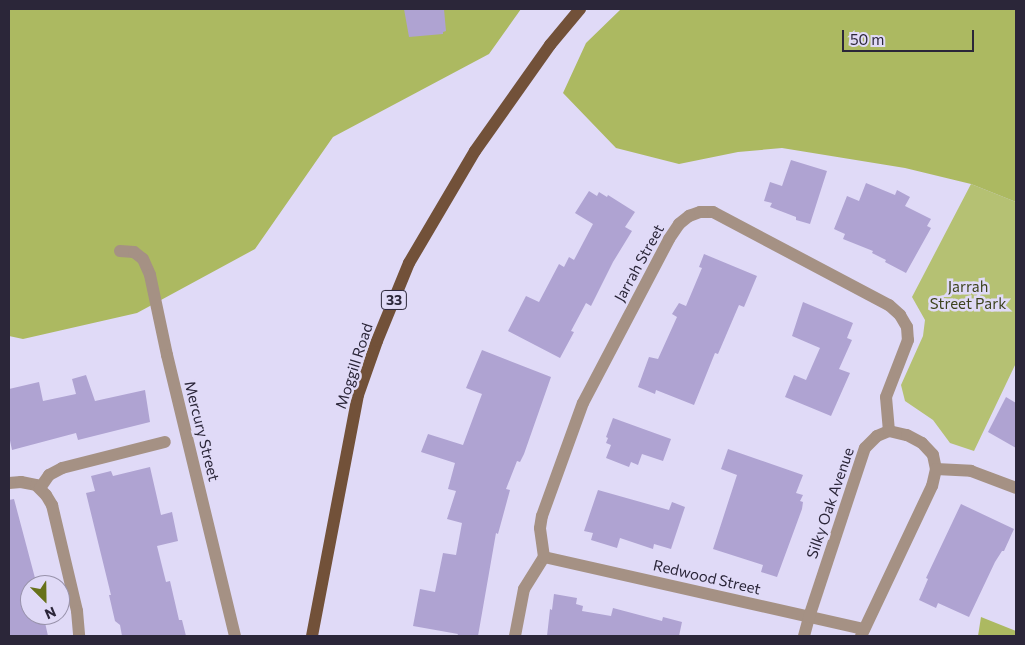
<!DOCTYPE html>
<html>
<head>
<meta charset="utf-8">
<style>
	body { margin:0 }
	#map { position:relative; width:1025px; height:645px; overflow:hidden; background:#e0daf7; font-family:Commissioner,sans-serif }
	div>[style] { position:absolute }
	.green>* { inset:0; background:#b5c173 }
	.forest>* { inset:0; background:#acb961 }
	.building>* { inset:0; background:#afa3d2 }
	.minor>* { height:12px; margin:-6px; padding:0 6px; transform-origin:6px; border-radius:6px; background:#a59184 }
	.major>* { height:12px; margin:-6px; padding:0 6px; transform-origin:6px; border-radius:6px; background:#725139 }
	span { translate:-50% -50%; white-space:nowrap; text-align:center; line-height:1.15; -webkit-text-stroke:5px #e0daf7; paint-order:stroke }
	.shield-label span { padding:1px 4px; background:#e0daf7; border:1px solid; border-radius:4px; -webkit-text-stroke-width:0 }
	.shield-label { font-size:14px; color:#2b2639; font-weight:700 }
	.street-label { font-size:15px; color:#2b2639 }
	.park-label { font-size:15px; color:#3d421d }
	.frame { position:absolute; inset:0; border:10px solid #2b2639; pointer-events:none }
	.north { position:absolute; left:20px; top:575px; width:50px; height:50px; box-sizing:border-box; background:#e0daf7; border:1px solid #9892ab; border-radius:50%; rotate:157deg; font-size:14px; font-weight:700; line-height:20px; text-align:center; color:#2b2639 }
	.north::after { content:''; display:block; margin:auto; width:18px; height:22px; background:#67711a; clip-path:polygon(50% 0,100% 100%,50% 72%,0 100%) }
	.scale { position:absolute; left:842px; top:30px; width:132px; height:22px; box-sizing:border-box; border:2px solid #2b2639; border-top:0; padding-left:6px; font-size:15px; line-height:18px; white-space:nowrap; color:#2b2639; -webkit-text-stroke:4px #e0daf7; paint-order:stroke }
</style>
</head>
<body>
<div id="map">
	<div class="green">
		<div style="clip-path:polygon(971px 184px,1016px 202px,1016px 363px,974px 451px,950px 443px,933px 420px,905px 401px,901px 385px,923px 336px,925px 320px,912px 297px)"></div>
	</div>
	<div class="forest">
		<div style="clip-path:polygon(9px 9px,521px 9px,489px 54px,333px 137px,255px 249px,137px 313px,23px 339px,9px 336px)"></div>
		<div style="clip-path:polygon(621px 9px,1016px 9px,1016px 202px,971px 184px,905px 168px,782px 148px,738px 152px,679px 164px,616px 148px,563px 93px,586px 43px)"></div>
		<div style="clip-path:polygon(981px 617px,1016px 631px,1016px 636px,978px 636px)"></div>
	</div>
	<div class="building">
		<div style="clip-path:polygon(404px 9px,444px 9px,446px 31px,443px 32px,443px 34px,409px 37px)"></div>
		<div style="clip-path:polygon(791px 160px,827px 171px,810px 224px,796px 220px,796px 217px,770px 207px,772px 203px,764px 201px,770px 182px,782px 186px)"></div>
		<div style="clip-path:polygon(866px 183px,895px 195px,897px 190px,910px 197px,905px 206px,931px 219px,927px 226px,931px 228px,906px 273px,885px 262px,886px 260px,872px 253px,873px 251px,843px 239px,845px 234px,834px 229px,847px 196px,859px 201px)"></div>
		<div style="clip-path:polygon(589px 191px,597px 196px,599px 192px,607px 197px,608px 195px,635px 212px,625px 227px,632px 231px,613px 262px,591px 306px,586px 303px,571px 331px,574px 332px,560px 358px,508px 331px,526px 296px,539px 302px,559px 264px,564px 267px,569px 257px,574px 260px,593px 224px,575px 213px)"></div>
		<div style="clip-path:polygon(704px 254px,757px 276px,744px 307px,739px 305px,718px 354px,715px 353px,694px 405px,656px 390px,655px 394px,638px 387px,649px 357px,658px 359px,677px 317px,672px 314px,679px 303px,686px 306px,702px 268px,699px 267px)"></div>
		<div style="clip-path:polygon(803px 302px,853px 323px,847px 338px,852px 340px,839px 369px,850px 373px,831px 416px,785px 397px,794px 375px,806px 380px,820px 348px,792px 336px)"></div>
		<div style="clip-path:polygon(482px 350px,551px 377px,524px 454px,520px 462px,517px 461px,506px 489px,510px 490px,498px 534px,496px 533px,478px 636px,457px 636px,458px 634px,413px 626px,420px 589px,435px 592px,443px 553px,456px 555px,462px 523px,447px 519px,456px 491px,448px 489px,455px 463px,421px 452px,428px 434px,463px 445px,482px 394px,466px 388px)"></div>
		<div style="clip-path:polygon(86px 375px,95px 401px,145px 390px,150px 422px,78px 440px,76px 433px,12px 450px,9px 436px,9px 389px,39px 382px,43px 401px,76px 394px,72px 379px)"></div>
		<div style="clip-path:polygon(1006px 397px,1016px 403px,1016px 448px,988px 432px)"></div>
		<div style="clip-path:polygon(613px 418px,671px 439px,663px 461px,642px 454px,638px 465px,631px 462px,629px 467px,606px 458px,611px 445px,606px 443px,608px 438px,606px 437px)"></div>
		<div style="clip-path:polygon(728px 449px,803px 475px,796px 493px,803px 495px,800px 501px,803px 502px,802px 509px,777px 577px,761px 572px,763px 565px,713px 549px,737px 475px,721px 469px)"></div>
		<div style="clip-path:polygon(150px 467px,161px 515px,172px 512px,178px 541px,157px 546px,166px 582px,170px 581px,179px 620px,182px 620px,186px 636px,122px 636px,120px 625px,115px 621px,109px 595px,111px 595px,86px 493px,95px 491px,91px 476px,111px 471px,113px 476px)"></div>
		<div style="clip-path:polygon(598px 490px,669px 510px,672px 502px,685px 507px,671px 549px,654px 544px,653px 549px,620px 538px,617px 548px,591px 540px,593px 533px,584px 531px)"></div>
		<div style="clip-path:polygon(14px 499px,35px 578px,32px 579px,33px 585px,30px 585px,30px 615px,44px 618px,48px 636px,9px 636px,9px 500px)"></div>
		<div style="clip-path:polygon(961px 504px,1014px 529px,1004px 551px,1002px 551px,995px 562px,969px 617px,938px 603px,936px 608px,919px 600px,928px 579px,926px 578px)"></div>
		<div style="clip-path:polygon(554px 594px,577px 598px,576px 604px,583px 606px,582px 611px,611px 616px,613px 608px,662px 621px,663px 617px,682px 622px,679px 636px,547px 636px,550px 609px,552px 610px)"></div>
	</div>
	<div class="minor">
		<div style="left:120px;top:251px;width:14px;rotate:4deg"></div>
		<div style="left:134px;top:252px;width:11px;rotate:38deg"></div>
		<div style="left:143px;top:259px;width:17px;rotate:66deg"></div>
		<div style="left:150px;top:275px;width:82px;rotate:78deg"></div>
		<div style="left:167px;top:355px;width:289px;rotate:76.4deg"></div>
		<div style="left:936px;top:469px;width:35px;rotate:3deg"></div>
		<div style="left:971px;top:471px;width:48px;rotate:20.7deg"></div>
		<div style="left:9px;top:483px;width:12px;rotate:-5deg"></div>
		<div style="left:21px;top:482px;width:15px;rotate:11deg"></div>
		<div style="left:36px;top:485px;width:14px;rotate:45deg"></div>
		<div style="left:46px;top:495px;width:12px;rotate:59deg"></div>
		<div style="left:52px;top:505px;width:109px;rotate:76.7deg"></div>
		<div style="left:77px;top:611px;width:25px;rotate:85deg"></div>
		<div style="left:40px;top:488px;width:16px;rotate:-55deg"></div>
		<div style="left:49px;top:475px;width:15px;rotate:-28deg"></div>
		<div style="left:62px;top:468px;width:106px;rotate:-14.2deg"></div>
		<div style="left:544px;top:557px;width:328px;rotate:12.7deg"></div>
		<div style="left:515px;top:636px;width:48px;rotate:-79.2deg"></div>
		<div style="left:524px;top:589px;width:38px;rotate:-58deg"></div>
		<div style="left:544px;top:557px;width:29px;rotate:-98deg"></div>
		<div style="left:540px;top:528px;width:12px;rotate:-81deg"></div>
		<div style="left:542px;top:516px;width:120px;rotate:-70.1deg"></div>
		<div style="left:583px;top:403px;width:185px;rotate:-62.3deg"></div>
		<div style="left:669px;top:239px;width:18px;rotate:-56deg"></div>
		<div style="left:679px;top:224px;width:13px;rotate:-39deg"></div>
		<div style="left:689px;top:216px;width:12px;rotate:-20deg"></div>
		<div style="left:700px;top:212px;width:13px"></div>
		<div style="left:713px;top:212px;width:199px;rotate:27.9deg"></div>
		<div style="left:889px;top:305px;width:15px;rotate:42deg"></div>
		<div style="left:900px;top:315px;width:14px;rotate:60deg"></div>
		<div style="left:907px;top:327px;width:13px;rotate:86deg"></div>
		<div style="left:908px;top:340px;width:61px;rotate:111.1deg"></div>
		<div style="left:886px;top:397px;width:34px;rotate:85deg"></div>
		<div style="left:804px;top:636px;width:20px;rotate:-75deg"></div>
		<div style="left:809px;top:617px;width:178px;rotate:-71.7deg"></div>
		<div style="left:865px;top:448px;width:17px;rotate:-45deg"></div>
		<div style="left:877px;top:436px;width:13px;rotate:-23deg"></div>
		<div style="left:889px;top:431px;width:18px;rotate:13deg"></div>
		<div style="left:907px;top:435px;width:17px;rotate:28deg"></div>
		<div style="left:922px;top:443px;width:16px;rotate:47deg"></div>
		<div style="left:933px;top:455px;width:14px;rotate:78deg"></div>
		<div style="left:936px;top:469px;width:17px;rotate:103deg"></div>
		<div style="left:932px;top:486px;width:166px;rotate:115.3deg"></div>
	</div>
	<div class="major">
		<div style="left:312px;top:636px;width:245px;rotate:-79.2deg"></div>
		<div style="left:358px;top:395px;width:57px;rotate:-70.6deg"></div>
		<div style="left:377px;top:341px;width:84px;rotate:-67.7deg"></div>
		<div style="left:409px;top:263px;width:130px;rotate:-59.5deg"></div>
		<div style="left:475px;top:151px;width:130px;rotate:-54.7deg"></div>
		<div style="left:550px;top:45px;width:47px;rotate:-50.2deg"></div>
	</div>
	<div class="shield-label">
		<span style="left:394px;top:300px">33</span>
	</div>
	<div class="street-label">
		<span style="left:639px;top:263px;rotate:-61deg">Jarrah Street</span>
		<span style="left:354px;top:366px;rotate:-72deg">Moggill Road</span>
		<span style="left:202px;top:431px;rotate:76deg">Mercury Street</span>
		<span style="left:830px;top:503px;rotate:-71deg">Silky Oak Avenue</span>
		<span style="left:707px;top:577px;rotate:13deg">Redwood Street</span>
	</div>
	<div class="park-label">
		<span style="left:968px;top:295px">Jarrah<br>Street Park</span>
	</div>
	<div class="frame"></div>
	<div class="north">N</div>
	<div class="scale">50 m</div>
</div>
</body>
</html>
